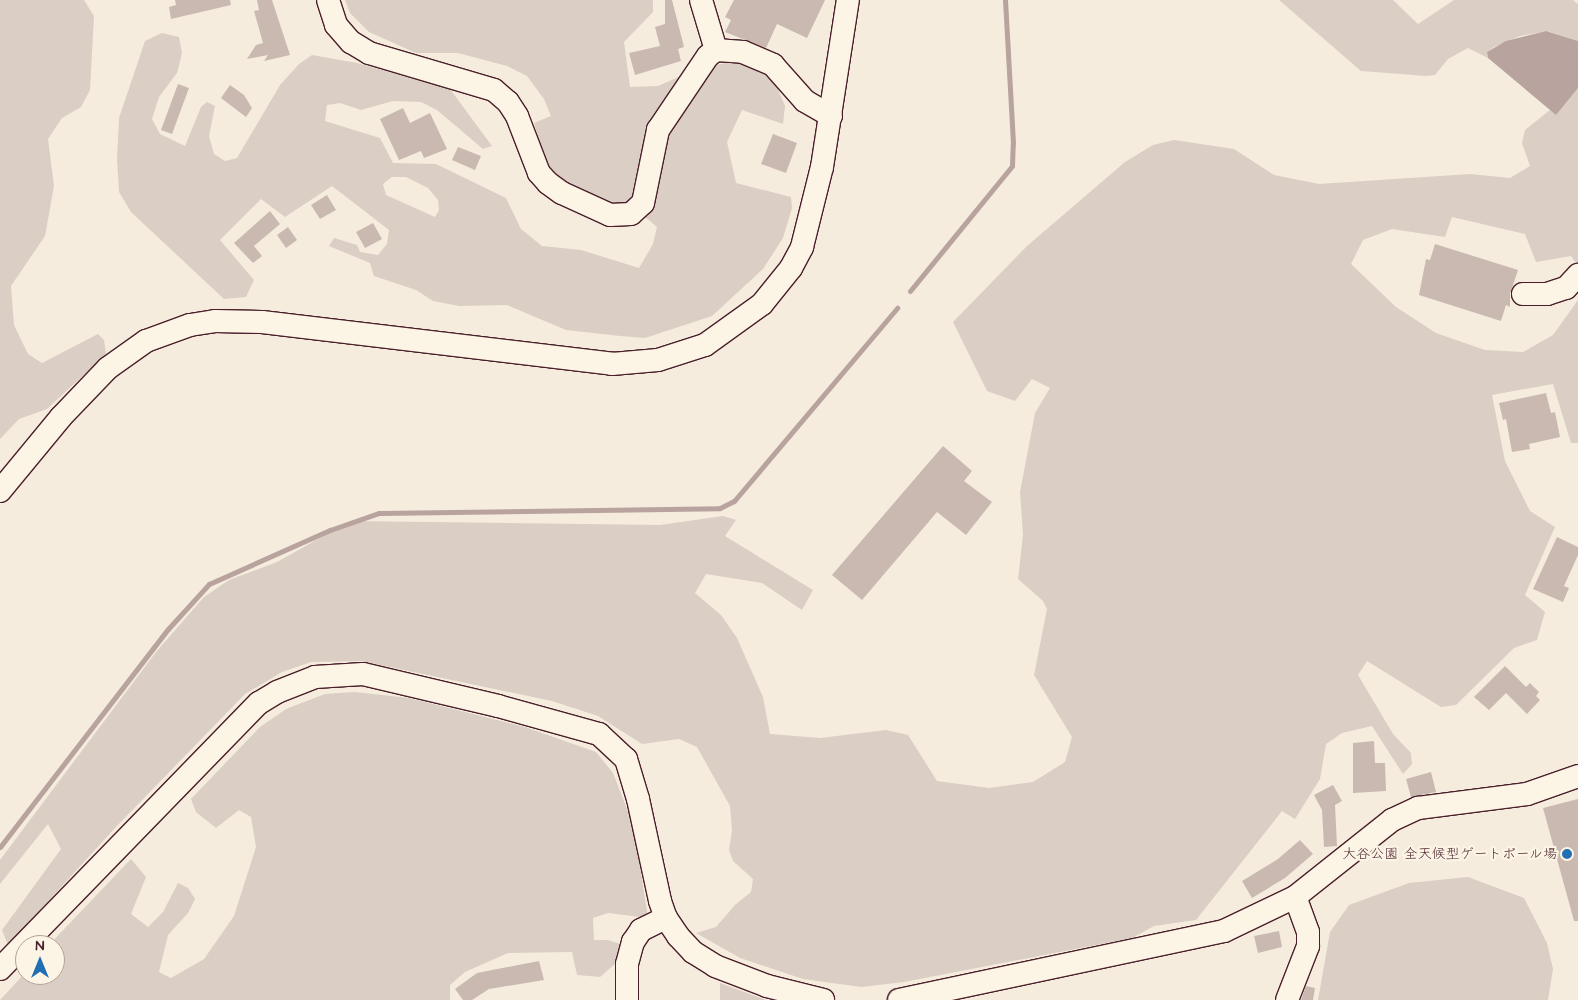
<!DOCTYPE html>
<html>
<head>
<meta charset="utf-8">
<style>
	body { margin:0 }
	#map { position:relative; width:1578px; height:1000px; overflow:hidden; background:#f5ecde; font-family:"Architects Daughter","Klee One",sans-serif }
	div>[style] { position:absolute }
	.green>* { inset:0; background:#dbcec4 }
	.water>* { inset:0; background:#b8a39e }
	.stream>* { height:5px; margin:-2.5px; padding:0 2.5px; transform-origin:2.5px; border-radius:2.5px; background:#b8a39e }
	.building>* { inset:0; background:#cab9b1 }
	.roads { filter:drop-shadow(1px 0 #4a1f2b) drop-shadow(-1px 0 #4a1f2b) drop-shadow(0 1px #4a1f2b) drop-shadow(0 -1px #4a1f2b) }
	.minor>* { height:22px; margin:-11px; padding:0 11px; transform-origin:11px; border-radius:11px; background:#fcf5e5 }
	.dots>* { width:14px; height:14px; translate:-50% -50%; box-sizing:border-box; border:2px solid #fcf5e5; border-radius:50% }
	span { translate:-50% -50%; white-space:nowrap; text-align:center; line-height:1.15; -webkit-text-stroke:4.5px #fcf5e5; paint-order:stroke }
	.poi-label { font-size:14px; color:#4a1f2b }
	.right { translate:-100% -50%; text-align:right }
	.north { position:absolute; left:15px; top:935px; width:50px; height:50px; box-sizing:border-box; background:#fcf5e5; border:1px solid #b59f9b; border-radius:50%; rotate:0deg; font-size:14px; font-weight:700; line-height:20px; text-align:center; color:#4a1f2b }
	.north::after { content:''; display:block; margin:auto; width:18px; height:22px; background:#1f6fb2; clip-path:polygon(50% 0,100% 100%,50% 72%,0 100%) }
</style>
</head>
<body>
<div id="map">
	<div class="green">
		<div style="clip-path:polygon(0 0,84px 0,94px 16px,90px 90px,81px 107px,62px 118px,48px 139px,54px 186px,45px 236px,11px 286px,14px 325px,28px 354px,42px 363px,98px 334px,104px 340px,106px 354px,47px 409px,19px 419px,0 439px)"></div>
		<div style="clip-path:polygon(evenodd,345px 0,653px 0,653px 12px,624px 42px,630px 87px,658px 86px,681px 76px,698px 87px,716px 65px,736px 61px,773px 78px,785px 106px,783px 124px,742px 110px,727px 142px,736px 183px,791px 197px,792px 208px,783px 238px,763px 269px,712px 316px,645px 338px,620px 336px,566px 330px,507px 305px,459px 306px,433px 301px,416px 290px,374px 276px,370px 263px,329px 246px,334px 238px,357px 245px,360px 252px,378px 255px,387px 244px,389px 230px,332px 186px,285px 217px,261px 199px,220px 240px,254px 280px,246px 297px,224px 299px,131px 212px,119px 192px,117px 159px,119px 118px,145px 41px,162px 33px,179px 37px,182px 53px,177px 73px,159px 97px,152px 119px,160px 134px,185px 146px,201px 107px,207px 102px,215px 106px,209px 136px,214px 154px,225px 161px,237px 158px,280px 85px,299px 64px,312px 55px,357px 63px,450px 89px,492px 146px,483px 149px,437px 110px,421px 102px,393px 101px,361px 110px,340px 103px,327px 105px,325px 121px,380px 138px,393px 163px,436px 164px,506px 198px,521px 229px,542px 246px,581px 250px,639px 268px,653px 244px,657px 227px,649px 220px,629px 208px,615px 210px,581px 194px,547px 166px,534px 123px,551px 116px,544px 99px,527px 76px,507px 66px,458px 53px,416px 53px,369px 32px,350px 13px,345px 0,392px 177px,406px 177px,428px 188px,438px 200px,439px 210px,435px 217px,386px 195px,383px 184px,392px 177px)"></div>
		<div style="clip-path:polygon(1279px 0,1393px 0,1418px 24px,1454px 0,1573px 0,1578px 4px,1578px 41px,1547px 31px,1520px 36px,1494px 47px,1487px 52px,1488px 58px,1468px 48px,1448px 59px,1435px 75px,1426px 76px,1361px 71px)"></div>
		<div style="clip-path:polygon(1578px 88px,1578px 266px,1571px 256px,1536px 262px,1525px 234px,1452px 217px,1445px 237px,1392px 229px,1363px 240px,1351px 264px,1396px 307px,1436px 333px,1485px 350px,1523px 352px,1553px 335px,1578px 300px,1578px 443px,1571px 443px,1553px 384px,1492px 395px,1505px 461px,1530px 511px,1555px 527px,1525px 595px,1545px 612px,1537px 640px,1514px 648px,1456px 705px,1441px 707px,1367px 661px,1358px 675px,1393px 734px,1411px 753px,1412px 764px,1403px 774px,1372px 726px,1342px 733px,1326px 744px,1320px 779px,1295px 819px,1282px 811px,1196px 920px,1154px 926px,1132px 938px,904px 982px,861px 987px,803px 979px,740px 958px,696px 933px,716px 927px,735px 905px,751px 892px,753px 879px,733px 861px,729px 850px,732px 830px,730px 806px,697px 747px,679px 739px,642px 744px,598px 716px,552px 701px,361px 661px,311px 662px,282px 672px,245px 694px,115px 828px,8px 945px,2px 930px,61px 849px,48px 824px,0 884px,0 860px,156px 652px,204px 597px,229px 580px,277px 562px,350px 521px,660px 525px,723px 516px,736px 520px,725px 536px,813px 590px,802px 610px,762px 583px,706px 574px,695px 593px,721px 615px,737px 638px,763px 697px,770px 734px,820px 738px,886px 730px,908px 735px,937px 781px,989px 788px,1033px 782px,1065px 762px,1072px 737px,1034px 675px,1047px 609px,1043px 601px,1018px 579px,1023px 535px,1020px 492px,1035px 413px,1050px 388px,1032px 379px,1015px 401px,987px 391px,953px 322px,1027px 246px,1125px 162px,1153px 145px,1174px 140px,1234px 149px,1274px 175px,1319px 184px,1470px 174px,1510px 178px,1530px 166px,1522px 143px,1525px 130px,1550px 110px,1556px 114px)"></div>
		<div style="clip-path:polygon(355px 692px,409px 698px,525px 727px,596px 752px,613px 773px,634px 827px,648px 918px,608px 913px,593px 918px,594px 940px,608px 940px,620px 944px,616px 963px,600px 977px,577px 975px,572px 952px,508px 953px,465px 972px,450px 985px,450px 1000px,0 1000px,25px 973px,55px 975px,55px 945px,49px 945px,131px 859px,146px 877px,131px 914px,148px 927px,163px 912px,178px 883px,188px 888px,195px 899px,188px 913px,168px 935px,159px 972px,171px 978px,204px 959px,234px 916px,256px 847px,251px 817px,239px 810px,216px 828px,196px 812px,191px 799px,260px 727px,286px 709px,325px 694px)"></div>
		<div style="clip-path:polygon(1468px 877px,1524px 898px,1547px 943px,1553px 969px,1548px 1000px,1318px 1000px,1330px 932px,1349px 905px,1409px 883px)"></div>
		<div style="clip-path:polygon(720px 983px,766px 1000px,720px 1000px)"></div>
	</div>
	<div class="water">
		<div style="clip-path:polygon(1546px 31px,1578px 41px,1578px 88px,1556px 115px,1488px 58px,1487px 52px,1506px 41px)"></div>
	</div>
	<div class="stream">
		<div style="left:910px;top:291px;width:161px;rotate:-50.8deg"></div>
		<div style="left:1012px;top:166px;width:23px;rotate:-88deg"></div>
		<div style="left:1013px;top:143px;width:143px;rotate:-93.2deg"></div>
		<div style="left:0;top:847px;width:275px;rotate:-52.4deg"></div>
		<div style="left:168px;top:629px;width:61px;rotate:-47.7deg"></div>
		<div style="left:209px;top:584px;width:133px;rotate:-24.1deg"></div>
		<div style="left:330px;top:530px;width:52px;rotate:-19.1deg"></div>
		<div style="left:379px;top:513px;width:341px;rotate:-0.8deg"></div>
		<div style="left:720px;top:508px;width:16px;rotate:-27deg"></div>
		<div style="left:734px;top:501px;width:253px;rotate:-49.8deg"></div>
	</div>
	<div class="building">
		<div style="clip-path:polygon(175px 0,230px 0,231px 5px,171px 19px,169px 7px,176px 5px)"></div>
		<div style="clip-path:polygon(257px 0,272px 0,290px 55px,264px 61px,268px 55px,247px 59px,256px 45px,263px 43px,254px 11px,259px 10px)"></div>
		<div style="clip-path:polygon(665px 0,672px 0,684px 47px,678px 49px,681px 61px,635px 75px,629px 53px,660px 46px,655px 27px,665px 24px)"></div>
		<div style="clip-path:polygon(734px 0,825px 0,807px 38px,777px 24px,766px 48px,725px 32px,731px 20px,725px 17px)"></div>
		<div style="clip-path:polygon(178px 84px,189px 88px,172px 134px,161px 130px)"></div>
		<div style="clip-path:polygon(230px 85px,244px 95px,252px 108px,246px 117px,221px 98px)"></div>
		<div style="clip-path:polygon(403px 108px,410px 123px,430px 113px,447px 149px,424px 158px,421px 151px,399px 160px,380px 119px)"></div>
		<div style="clip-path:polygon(773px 134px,797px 143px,786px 173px,761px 164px)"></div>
		<div style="clip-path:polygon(458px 147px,481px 156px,475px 170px,452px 160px)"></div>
		<div style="clip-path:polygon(327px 195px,336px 210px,320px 219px,311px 205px)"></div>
		<div style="clip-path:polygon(270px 211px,280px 224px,254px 246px,262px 256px,253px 263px,234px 243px)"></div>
		<div style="clip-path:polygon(373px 223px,382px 239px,365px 248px,356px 232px)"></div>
		<div style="clip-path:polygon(288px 227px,297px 240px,286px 248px,277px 235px)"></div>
		<div style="clip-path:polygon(1435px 244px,1518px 270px,1510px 294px,1510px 307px,1506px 305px,1501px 321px,1419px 295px,1426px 259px,1430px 260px)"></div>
		<div style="clip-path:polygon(1546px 393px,1551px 413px,1555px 412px,1560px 437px,1529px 444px,1530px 449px,1512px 452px,1506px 419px,1503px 420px,1499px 403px)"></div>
		<div style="clip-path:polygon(943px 446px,972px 471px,964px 481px,992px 502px,966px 535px,937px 512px,862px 600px,832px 575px)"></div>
		<div style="clip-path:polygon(1557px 537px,1578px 547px,1578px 555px,1564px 586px,1569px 588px,1563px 602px,1533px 589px)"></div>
		<div style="clip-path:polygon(1505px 666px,1526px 687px,1530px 683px,1539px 692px,1536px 696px,1540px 700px,1527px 714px,1506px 693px,1489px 710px,1474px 697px)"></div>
		<div style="clip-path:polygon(1374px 741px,1375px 763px,1385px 763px,1386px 791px,1353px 793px,1353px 743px)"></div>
		<div style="clip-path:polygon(1431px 772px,1436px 792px,1411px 797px,1406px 779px)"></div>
		<div style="clip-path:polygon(1333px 785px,1342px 801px,1335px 805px,1337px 846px,1324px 847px,1322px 810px,1314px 795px)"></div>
		<div style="clip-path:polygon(1578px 799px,1578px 921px,1574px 921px,1543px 808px)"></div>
		<div style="clip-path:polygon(1300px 840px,1313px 854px,1285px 878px,1252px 898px,1242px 881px,1278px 859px)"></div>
		<div style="clip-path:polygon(1279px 931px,1282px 947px,1258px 953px,1254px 936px)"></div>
		<div style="clip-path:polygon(539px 961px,544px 980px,489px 989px,472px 1000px,463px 1000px,455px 989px,477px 973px)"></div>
		<div style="clip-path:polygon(1306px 986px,1315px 988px,1313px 1000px,1301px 1000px)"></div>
	</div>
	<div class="roads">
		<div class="minor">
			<div style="left:328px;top:0;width:26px;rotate:72deg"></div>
			<div style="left:336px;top:25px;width:23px;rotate:49deg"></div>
			<div style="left:351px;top:42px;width:21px;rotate:31deg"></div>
			<div style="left:369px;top:53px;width:130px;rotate:16.5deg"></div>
			<div style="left:494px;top:90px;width:18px;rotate:41deg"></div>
			<div style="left:508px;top:102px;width:17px;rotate:57deg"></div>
			<div style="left:517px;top:116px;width:61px;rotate:68.9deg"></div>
			<div style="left:539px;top:173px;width:13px;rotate:48deg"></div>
			<div style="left:548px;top:183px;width:17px;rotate:36deg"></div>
			<div style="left:562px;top:193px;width:53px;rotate:24.6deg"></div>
			<div style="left:610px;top:215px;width:21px;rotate:-3deg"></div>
			<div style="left:631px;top:214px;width:16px;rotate:-43deg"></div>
			<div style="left:643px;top:203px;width:75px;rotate:-78.4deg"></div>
			<div style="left:658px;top:130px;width:89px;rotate:-56deg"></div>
			<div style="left:708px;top:56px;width:10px;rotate:-37deg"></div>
			<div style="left:716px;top:50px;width:27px;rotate:4deg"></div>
			<div style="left:743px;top:52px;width:33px;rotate:23deg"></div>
			<div style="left:773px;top:65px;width:48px;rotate:48.4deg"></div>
			<div style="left:805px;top:101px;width:30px;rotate:30deg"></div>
			<div style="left:701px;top:0;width:52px;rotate:73.3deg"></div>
			<div style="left:1523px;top:294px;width:24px"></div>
			<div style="left:1547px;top:294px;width:20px;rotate:-18deg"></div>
			<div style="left:1566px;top:288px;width:18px;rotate:-47deg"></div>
			<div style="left:0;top:491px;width:96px;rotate:-50.5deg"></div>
			<div style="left:61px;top:417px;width:68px;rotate:-46.2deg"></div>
			<div style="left:108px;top:368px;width:47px;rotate:-35.4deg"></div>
			<div style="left:146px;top:341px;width:47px;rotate:-20deg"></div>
			<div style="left:190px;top:325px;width:25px;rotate:-9deg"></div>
			<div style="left:215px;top:321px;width:47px;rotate:1.2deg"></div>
			<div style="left:262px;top:322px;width:353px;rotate:6.8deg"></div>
			<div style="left:612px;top:364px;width:46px;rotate:-5deg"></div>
			<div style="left:658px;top:360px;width:49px;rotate:-17.7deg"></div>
			<div style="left:705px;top:345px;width:70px;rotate:-35.7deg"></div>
			<div style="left:762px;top:304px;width:46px;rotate:-51.1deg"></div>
			<div style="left:791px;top:268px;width:24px;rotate:-62deg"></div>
			<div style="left:802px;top:247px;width:82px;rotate:-76deg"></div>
			<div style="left:822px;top:167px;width:169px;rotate:-81.2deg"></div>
			<div style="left:0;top:969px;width:371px;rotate:-45.8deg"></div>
			<div style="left:259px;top:703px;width:21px;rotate:-31deg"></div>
			<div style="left:277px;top:692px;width:41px;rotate:-21.5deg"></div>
			<div style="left:315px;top:677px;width:48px;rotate:-3.6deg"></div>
			<div style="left:363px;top:674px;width:139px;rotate:13.3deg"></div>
			<div style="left:498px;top:706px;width:105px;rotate:15.5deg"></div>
			<div style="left:599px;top:734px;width:37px;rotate:43deg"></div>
			<div style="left:626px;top:759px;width:42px;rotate:73.3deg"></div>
			<div style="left:638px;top:799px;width:104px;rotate:77.8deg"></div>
			<div style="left:660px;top:901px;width:18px;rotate:71deg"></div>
			<div style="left:666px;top:918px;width:22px;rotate:56deg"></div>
			<div style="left:678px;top:936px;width:22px;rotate:47deg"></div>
			<div style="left:693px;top:952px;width:26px;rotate:32deg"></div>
			<div style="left:715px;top:966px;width:56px;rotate:21deg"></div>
			<div style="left:767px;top:986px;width:58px;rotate:14deg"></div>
			<div style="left:627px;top:1000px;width:36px;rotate:-90deg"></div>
			<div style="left:627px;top:964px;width:23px;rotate:-75deg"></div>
			<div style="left:633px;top:942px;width:14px;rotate:-56deg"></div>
			<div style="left:641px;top:930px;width:28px;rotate:-26deg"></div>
			<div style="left:899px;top:1000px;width:332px;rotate:-12deg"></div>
			<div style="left:1224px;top:931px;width:79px;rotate:-25.6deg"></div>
			<div style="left:1295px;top:897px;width:124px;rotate:-38.4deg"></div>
			<div style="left:1392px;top:820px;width:29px;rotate:-25deg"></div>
			<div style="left:1418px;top:808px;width:110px;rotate:-7.3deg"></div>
			<div style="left:1527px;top:794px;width:54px;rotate:-19.4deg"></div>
			<div style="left:1287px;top:1000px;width:58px;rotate:-68.7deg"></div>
			<div style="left:1308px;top:946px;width:14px;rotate:-90deg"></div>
			<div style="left:1308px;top:932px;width:37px;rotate:-110deg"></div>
		</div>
	</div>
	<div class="dots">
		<div style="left:1567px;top:854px;background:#1f6fb2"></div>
	</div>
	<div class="poi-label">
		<span class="right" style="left:1557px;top:854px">大谷公園 全天候型ゲートボール場</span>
	</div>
	<div class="north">N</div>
</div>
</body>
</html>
